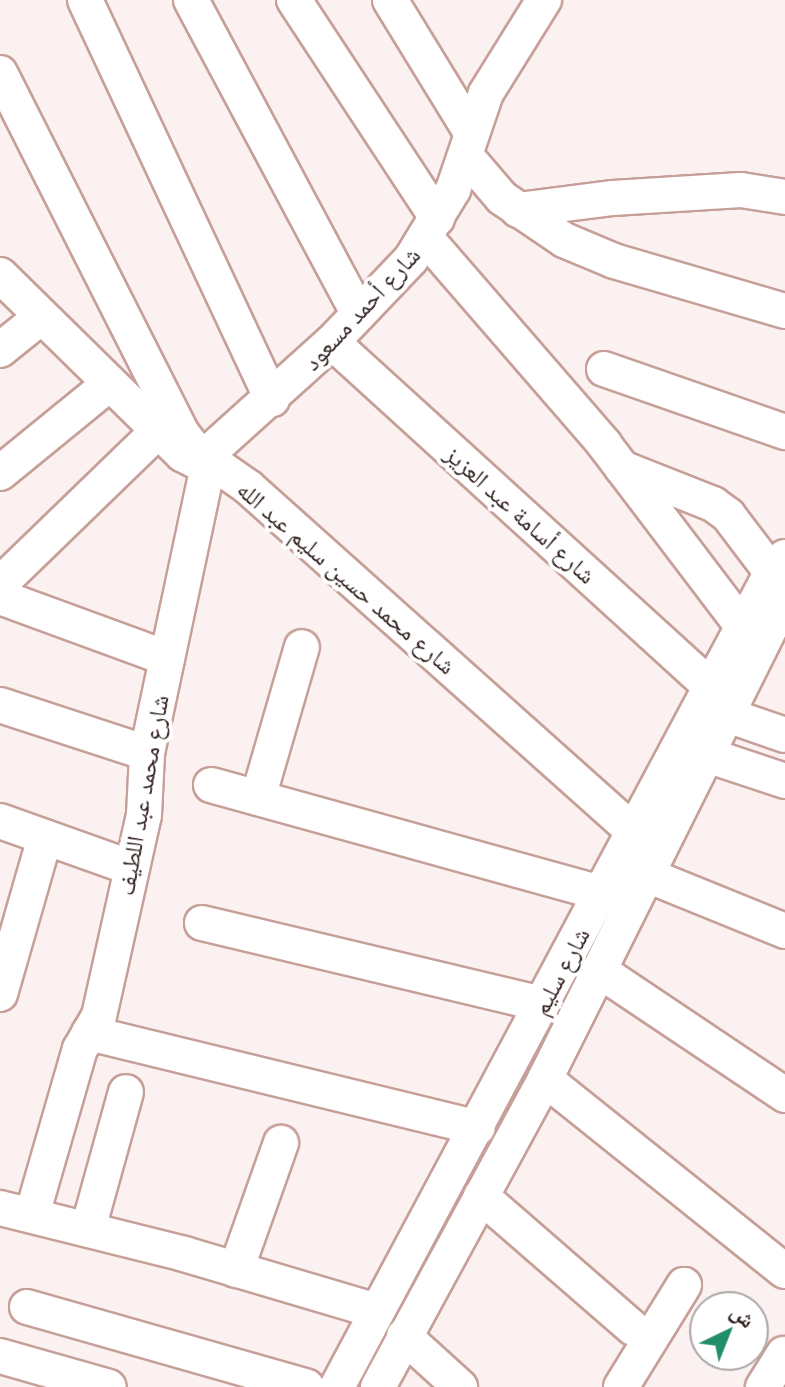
<!DOCTYPE html>
<html>
<head>
<meta charset="utf-8">
<style>
	body { margin:0 }
	#map { position:relative; width:785px; height:1387px; overflow:hidden; background:#faf1f0; font-family:"Noto Serif","Noto Naskh Arabic",serif }
	div>[style] { position:absolute }
	.roads { filter:drop-shadow(2px 0 #c79f99) drop-shadow(-2px 0 #c79f99) drop-shadow(0 2px #c79f99) drop-shadow(0 -2px #c79f99) }
	.minor>* { height:34px; margin:-17px; padding:0 17px; transform-origin:17px; border-radius:17px; background:#fff }
	span { translate:-50% -50%; white-space:nowrap; text-align:center; line-height:1.15; -webkit-text-stroke:8px #fff; paint-order:stroke }
	.street-label { font-size:24px; color:#322220 }
	.north { position:absolute; left:689px; top:1291px; width:80px; height:80px; box-sizing:border-box; background:#fff; border:2px solid #ada7a6; border-radius:50%; rotate:43deg; font-size:22px; font-weight:700; line-height:32px; text-align:center; color:#322220 }
	.north::after { content:''; display:block; margin:auto; width:28px; height:36px; background:#228d6b; clip-path:polygon(50% 0,100% 100%,50% 72%,0 100%) }
</style>
</head>
<body>
<div id="map">
	<div class="roads">
		<div class="minor">
			<div style="left:85px;top:0;width:441px;rotate:64.9deg"></div>
			<div style="left:191px;top:0;width:356px;rotate:61.9deg"></div>
			<div style="left:294px;top:0;width:261px;rotate:56.7deg"></div>
			<div style="left:390px;top:0;width:157px;rotate:58.5deg"></div>
			<div style="left:0;top:73px;width:402px;rotate:63.2deg"></div>
			<div style="left:181px;top:432px;width:23px;rotate:52deg"></div>
			<div style="left:195px;top:450px;width:65px;rotate:34.9deg"></div>
			<div style="left:248px;top:487px;width:518px;rotate:41.79deg"></div>
			<div style="left:466px;top:156px;width:55px;rotate:49.4deg"></div>
			<div style="left:502px;top:198px;width:75px;rotate:34.1deg"></div>
			<div style="left:564px;top:240px;width:54px;rotate:22.8deg"></div>
			<div style="left:614px;top:261px;width:178px;rotate:16.3deg"></div>
			<div style="left:518px;top:210px;width:96px;rotate:-7.2deg"></div>
			<div style="left:613px;top:198px;width:128px;rotate:-3.6deg"></div>
			<div style="left:741px;top:190px;width:45px;rotate:9deg"></div>
			<div style="left:425px;top:237px;width:274px;rotate:49.1deg"></div>
			<div style="left:604px;top:444px;width:230px;rotate:52.8deg"></div>
			<div style="left:0;top:275px;width:255px;rotate:44.5deg"></div>
			<div style="left:182px;top:454px;width:13px;rotate:27deg"></div>
			<div style="left:194px;top:460px;width:9px;rotate:-13deg"></div>
			<div style="left:203px;top:458px;width:173px;rotate:-42deg"></div>
			<div style="left:332px;top:342px;width:115px;rotate:-46.4deg"></div>
			<div style="left:411px;top:259px;width:81px;rotate:-58.7deg"></div>
			<div style="left:453px;top:190px;width:102px;rotate:-71.2deg"></div>
			<div style="left:486px;top:93px;width:110px;rotate:-58.1deg"></div>
			<div style="left:332px;top:342px;width:513px;rotate:42.31deg"></div>
			<div style="left:0;top:350px;width:53px;rotate:-38.8deg"></div>
			<div style="left:604px;top:369px;width:192px;rotate:19.2deg"></div>
			<div style="left:622px;top:468px;width:98px;rotate:21.6deg"></div>
			<div style="left:713px;top:504px;width:19px;rotate:36deg"></div>
			<div style="left:728px;top:515px;width:73px;rotate:52.8deg"></div>
			<div style="left:0;top:473px;width:141px;rotate:-39.2deg"></div>
			<div style="left:0;top:584px;width:220px;rotate:-44.1deg"></div>
			<div style="left:0;top:597px;width:178px;rotate:20.1deg"></div>
			<div style="left:0;top:705px;width:155px;rotate:18.1deg"></div>
			<div style="left:727px;top:715px;width:61px;rotate:19deg"></div>
			<div style="left:707px;top:755px;width:82px;rotate:18.4deg"></div>
			<div style="left:211px;top:785px;width:405px;rotate:15.5deg"></div>
			<div style="left:258px;top:798px;width:157px;rotate:-73.8deg"></div>
			<div style="left:0;top:821px;width:140px;rotate:19.6deg"></div>
			<div style="left:647px;top:875px;width:149px;rotate:22.1deg"></div>
			<div style="left:202px;top:923px;width:350px;rotate:13.4deg"></div>
			<div style="left:600px;top:971px;width:223px;rotate:33.8deg"></div>
			<div style="left:0;top:994px;width:163px;rotate:-74deg"></div>
			<div style="left:89px;top:1033px;width:400px;rotate:13.7deg"></div>
			<div style="left:545px;top:1079px;width:307px;rotate:38.7deg"></div>
			<div style="left:481px;top:1196px;width:201px;rotate:41deg"></div>
			<div style="left:0;top:1208px;width:190px;rotate:14deg"></div>
			<div style="left:184px;top:1254px;width:201px;rotate:16.5deg"></div>
			<div style="left:32px;top:1215px;width:173px;rotate:-73.9deg"></div>
			<div style="left:80px;top:1049px;width:38px;rotate:-60deg"></div>
			<div style="left:99px;top:1016px;width:206px;rotate:-77.4deg"></div>
			<div style="left:144px;top:815px;width:62px;rotate:-87.2deg"></div>
			<div style="left:147px;top:753px;width:298px;rotate:-78deg"></div>
			<div style="left:88px;top:1229px;width:142px;rotate:-74.5deg"></div>
			<div style="left:236px;top:1270px;width:135px;rotate:-70.5deg"></div>
			<div style="left:27px;top:1307px;width:291px;rotate:15.9deg"></div>
			<div style="left:404px;top:1336px;width:76px;rotate:42.3deg"></div>
			<div style="left:0;top:1356px;width:113px;rotate:15.9deg"></div>
			<div style="left:337px;top:1387px;width:911px;rotate:-61.92deg"></div>
			<div style="left:766px;top:583px;width:32px;rotate:-54deg"></div>
			<div style="left:378px;top:1387px;width:350px;rotate:-61.5deg"></div>
			<div style="left:545px;top:1079px;width:538px;rotate:-63.48deg"></div>
			<div style="left:621px;top:1387px;width:120px;rotate:-58.3deg"></div>
			<div style="left:763px;top:1387px;width:39px;rotate:-58deg"></div>
		</div>
	</div>
	<div class="street-label">
		<span style="left:361px;top:308px;rotate:-47deg">شارع أحمد مسعود</span>
		<span style="left:521px;top:514px;rotate:42deg">شارع أسامة عبد العزيز</span>
		<span style="left:347px;top:577px;rotate:41deg">شارع محمد حسين سليم عبد الله</span>
		<span style="left:142px;top:795px;rotate:-80deg">شارع محمد عبد اللطيف</span>
		<span style="left:560px;top:971px;rotate:-62deg">شارع سليم</span>
	</div>
	<div class="north">ش</div>
</div>
</body>
</html>
